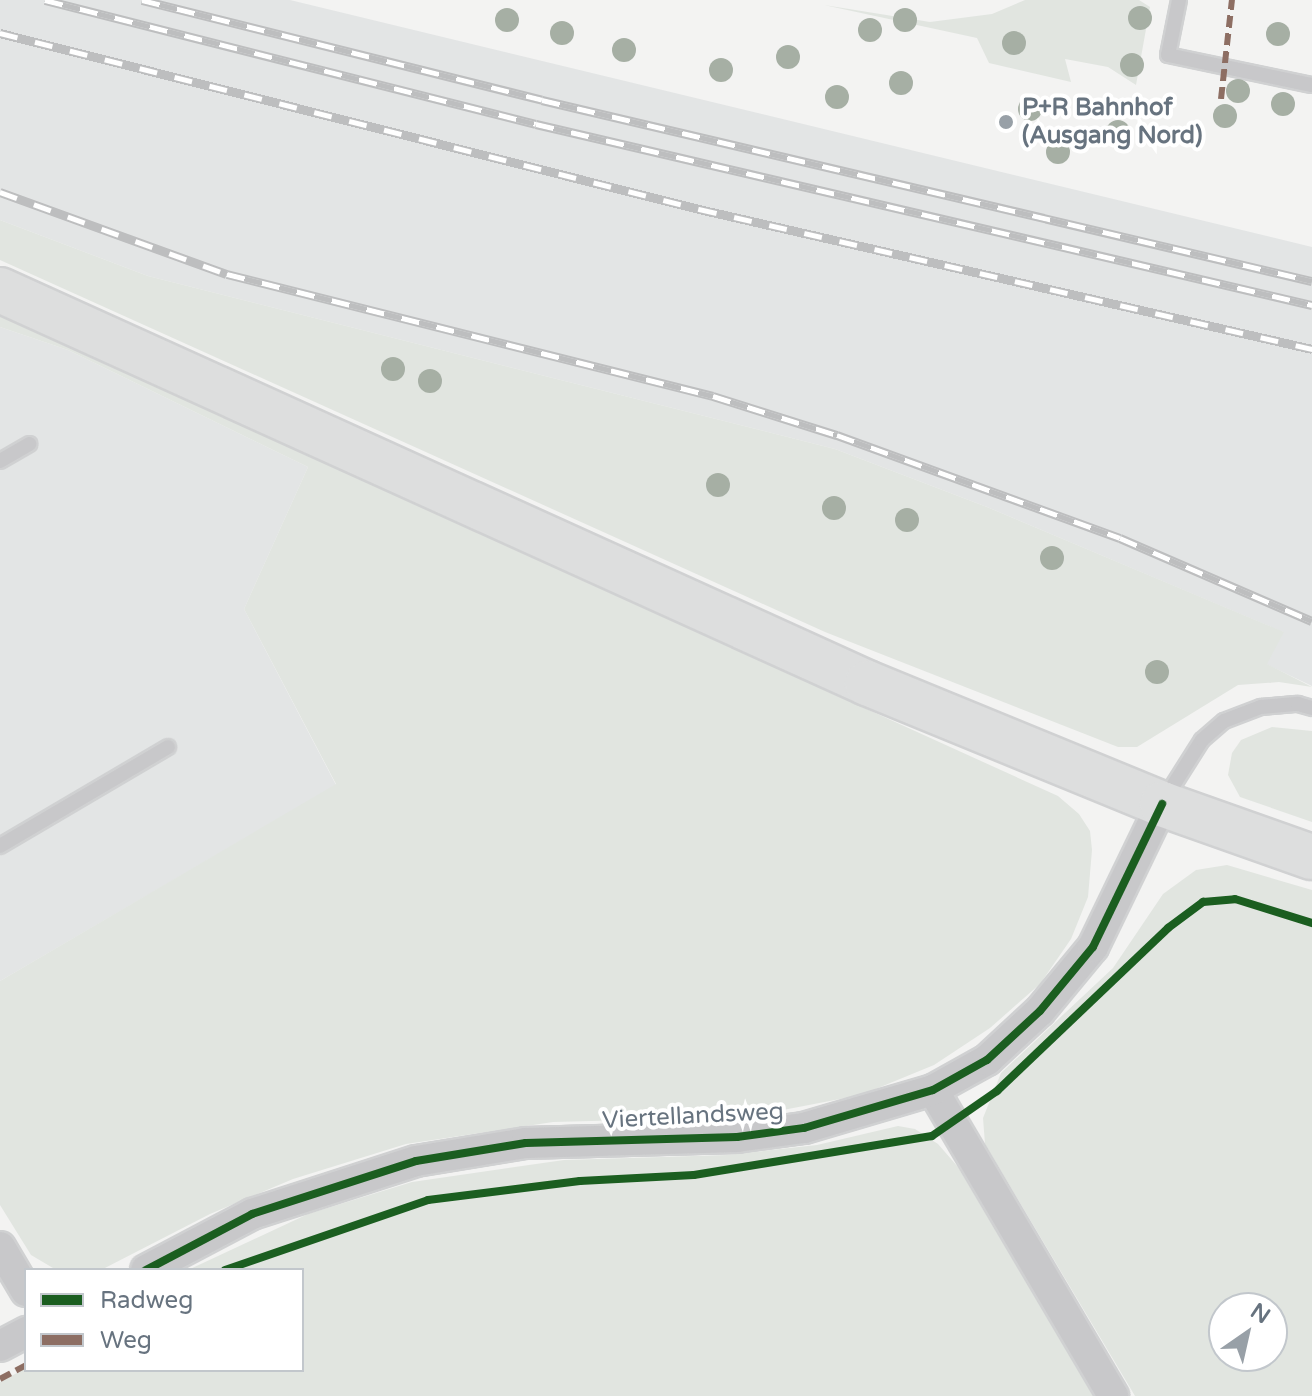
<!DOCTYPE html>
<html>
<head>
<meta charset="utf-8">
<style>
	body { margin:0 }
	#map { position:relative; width:1312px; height:1396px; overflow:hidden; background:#f3f3f2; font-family:"Varela Round",sans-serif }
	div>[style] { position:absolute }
	.built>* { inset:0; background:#e3e5e5 }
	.green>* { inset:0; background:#e1e5e0 }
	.roads { filter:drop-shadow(2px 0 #d0d1d2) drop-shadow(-2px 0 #d0d1d2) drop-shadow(0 2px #d0d1d2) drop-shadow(0 -2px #d0d1d2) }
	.service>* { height:14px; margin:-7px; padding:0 7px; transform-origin:7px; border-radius:7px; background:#c8c8ca }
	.minor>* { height:30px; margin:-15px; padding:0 15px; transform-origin:15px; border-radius:15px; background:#c8c8ca }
	.primary>* { height:44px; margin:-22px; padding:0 22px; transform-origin:22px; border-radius:22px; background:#dddede }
	.rail>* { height:9px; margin-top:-4.5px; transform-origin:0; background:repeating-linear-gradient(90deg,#fff 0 18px,#bdbebf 0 36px); box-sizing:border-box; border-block:2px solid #bdbebf }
	.quiet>* { height:6px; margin-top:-3px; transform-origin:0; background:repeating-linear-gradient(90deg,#8d6e63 0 12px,transparent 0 18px) }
	.cycleway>* { height:8px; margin:-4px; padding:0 4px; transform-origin:4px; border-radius:4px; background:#1b5e20 }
	.trees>* { width:24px; height:24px; margin:-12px; border-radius:50%; background:#a6afa4 }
	.dots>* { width:22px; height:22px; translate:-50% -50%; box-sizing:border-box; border:4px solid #fff; border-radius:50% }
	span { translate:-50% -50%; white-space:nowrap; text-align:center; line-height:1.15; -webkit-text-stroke:8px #fff; paint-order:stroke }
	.poi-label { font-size:24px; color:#67737f; font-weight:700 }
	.left { translate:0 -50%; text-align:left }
	.street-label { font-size:24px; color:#67737f }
	.legend { position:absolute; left:24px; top:1268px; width:280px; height:104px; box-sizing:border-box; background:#fff; border:2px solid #c2c7cc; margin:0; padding:10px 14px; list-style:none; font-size:24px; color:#67737f }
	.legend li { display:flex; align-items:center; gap:16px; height:40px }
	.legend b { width:40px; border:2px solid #c2c7cc }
	.north { position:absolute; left:1208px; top:1292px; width:80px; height:80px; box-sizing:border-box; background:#fff; border:2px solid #c2c7cc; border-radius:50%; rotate:34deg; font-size:22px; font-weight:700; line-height:32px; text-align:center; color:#67737f }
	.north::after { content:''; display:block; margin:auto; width:28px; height:36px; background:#98a0a7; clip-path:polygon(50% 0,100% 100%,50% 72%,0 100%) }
</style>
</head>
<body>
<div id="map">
	<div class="built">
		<div style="clip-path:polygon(0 0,290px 0,1312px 247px,1312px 686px,1266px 664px,1283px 632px,987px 507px,835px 449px,148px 276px,0 220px)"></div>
		<div style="clip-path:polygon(0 327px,68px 350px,308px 467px,244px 609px,336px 785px,0 981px)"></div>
	</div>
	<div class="green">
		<div style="clip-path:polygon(1025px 0,1139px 0,1150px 7px,1136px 85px,1108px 67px,1065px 59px,1071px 82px,989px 63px,977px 38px,824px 5px,930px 22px,992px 14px)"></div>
		<div style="clip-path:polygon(0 220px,148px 276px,835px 449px,987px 507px,1284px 632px,1267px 664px,1312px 687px,1279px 682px,1238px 685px,1137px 747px,1118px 747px,825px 632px,0 260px)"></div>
		<div style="clip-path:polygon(0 315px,1058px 796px,1079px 814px,1090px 831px,1092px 850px,1088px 897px,1071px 939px,1040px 984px,990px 1028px,934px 1065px,861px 1095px,746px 1117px,553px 1122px,406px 1144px,293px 1179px,210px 1214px,101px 1270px,53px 1268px,31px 1255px,0 1205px,0 981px,336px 784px,244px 609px,308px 467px,68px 350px,0 327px)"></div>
		<div style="clip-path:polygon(1272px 727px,1312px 731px,1312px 822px,1240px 797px,1228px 775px,1232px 753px,1241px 740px)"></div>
		<div style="clip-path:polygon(evenodd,1227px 865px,1312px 890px,1312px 1396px,1135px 1396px,985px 1144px,983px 1118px,1001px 1073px,1113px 968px,1163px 894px,1196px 870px,1227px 865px,1224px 1308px,1272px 1308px,1272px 1356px,1224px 1356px,1224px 1308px)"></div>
		<div style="clip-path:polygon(898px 1126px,915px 1129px,938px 1144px,958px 1167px,1094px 1396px,0 1396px,0 1382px,26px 1368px,302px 1370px,302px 1270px,188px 1270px,308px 1214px,412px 1182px,564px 1160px,727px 1155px,817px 1145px)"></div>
	</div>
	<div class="roads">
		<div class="service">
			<div style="left:1179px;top:0;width:56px;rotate:101.3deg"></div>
			<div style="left:1168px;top:55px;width:147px;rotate:11.8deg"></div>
			<div style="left:0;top:461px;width:34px;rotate:-30deg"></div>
			<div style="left:1164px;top:800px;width:71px;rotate:-57.7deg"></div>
			<div style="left:1202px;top:740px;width:29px;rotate:-41deg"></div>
			<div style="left:1224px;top:721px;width:40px;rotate:-21deg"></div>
			<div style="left:1261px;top:707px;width:37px;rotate:-5deg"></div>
			<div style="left:1298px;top:704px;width:15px;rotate:16deg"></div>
			<div style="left:0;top:846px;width:195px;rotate:-30.5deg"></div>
		</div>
		<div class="minor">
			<div style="left:933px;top:1090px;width:355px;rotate:59.5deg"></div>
			<div style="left:0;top:1247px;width:51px;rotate:59.4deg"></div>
			<div style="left:146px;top:1270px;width:120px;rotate:-27.8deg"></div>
			<div style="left:252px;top:1214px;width:172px;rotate:-17.9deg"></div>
			<div style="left:416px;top:1161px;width:111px;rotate:-9.3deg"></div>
			<div style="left:526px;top:1143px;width:211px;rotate:-1.6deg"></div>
			<div style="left:737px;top:1137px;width:68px;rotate:-7.7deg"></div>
			<div style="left:804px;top:1128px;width:134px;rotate:-16.4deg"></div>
			<div style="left:933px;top:1090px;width:62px;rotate:-29.1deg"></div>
			<div style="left:987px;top:1060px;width:72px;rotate:-42.8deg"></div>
			<div style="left:1040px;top:1011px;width:83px;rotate:-50.4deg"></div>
			<div style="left:1093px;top:947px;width:159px;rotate:-64.2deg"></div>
			<div style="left:0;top:1346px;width:30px;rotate:-28deg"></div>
		</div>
		<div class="primary">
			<div style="left:0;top:290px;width:952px;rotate:24.38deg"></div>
			<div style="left:867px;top:683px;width:319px;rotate:22.3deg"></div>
			<div style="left:1162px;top:804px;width:159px;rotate:19.5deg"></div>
		</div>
	</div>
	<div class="rail">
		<div style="left:45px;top:0;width:506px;rotate:14.17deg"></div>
		<div style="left:536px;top:124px;width:797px;rotate:13.13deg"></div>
		<div style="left:142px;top:0;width:412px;rotate:14deg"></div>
		<div style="left:542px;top:100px;width:791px;rotate:13.23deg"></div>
		<div style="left:0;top:33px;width:721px;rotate:14.13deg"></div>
		<div style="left:699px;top:209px;width:629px;rotate:12.86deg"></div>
		<div style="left:0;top:192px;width:241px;rotate:19.9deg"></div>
		<div style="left:227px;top:274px;width:501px;rotate:14.09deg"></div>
		<div style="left:713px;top:396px;width:130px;rotate:17.5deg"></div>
		<div style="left:837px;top:435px;width:301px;rotate:20deg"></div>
		<div style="left:1120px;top:538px;width:209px;rotate:23.4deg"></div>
	</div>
	<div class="quiet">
		<div style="left:1221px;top:99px;width:100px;rotate:-83.7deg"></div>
		<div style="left:0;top:1379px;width:30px;rotate:-28deg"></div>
	</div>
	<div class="cycleway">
		<div style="left:146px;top:1270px;width:120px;rotate:-27.8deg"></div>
		<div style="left:252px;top:1214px;width:172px;rotate:-17.9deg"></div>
		<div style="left:416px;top:1161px;width:111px;rotate:-9.3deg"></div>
		<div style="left:526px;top:1143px;width:211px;rotate:-1.6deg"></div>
		<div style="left:737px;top:1137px;width:68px;rotate:-7.7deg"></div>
		<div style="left:804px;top:1128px;width:134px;rotate:-16.4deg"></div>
		<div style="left:933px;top:1090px;width:62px;rotate:-29.1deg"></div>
		<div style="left:987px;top:1060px;width:72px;rotate:-42.8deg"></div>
		<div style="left:1040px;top:1011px;width:83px;rotate:-50.4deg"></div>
		<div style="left:1093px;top:947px;width:159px;rotate:-64.2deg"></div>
		<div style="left:225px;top:1270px;width:215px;rotate:-19deg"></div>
		<div style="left:428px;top:1200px;width:153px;rotate:-7.1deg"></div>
		<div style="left:580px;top:1181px;width:114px;rotate:-3deg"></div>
		<div style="left:694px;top:1175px;width:241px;rotate:-9.3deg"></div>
		<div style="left:932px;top:1136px;width:79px;rotate:-34.7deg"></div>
		<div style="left:997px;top:1091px;width:236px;rotate:-43.6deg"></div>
		<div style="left:1168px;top:928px;width:44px;rotate:-36.6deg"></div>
		<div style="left:1203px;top:902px;width:32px;rotate:-5deg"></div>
		<div style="left:1235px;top:899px;width:81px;rotate:17.3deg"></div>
	</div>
	<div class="trees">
		<div style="left:1140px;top:18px"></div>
		<div style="left:507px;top:20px"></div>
		<div style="left:905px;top:20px"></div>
		<div style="left:870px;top:30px"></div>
		<div style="left:562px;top:33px"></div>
		<div style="left:1278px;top:34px"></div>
		<div style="left:1014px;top:43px"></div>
		<div style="left:624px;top:50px"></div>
		<div style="left:788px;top:57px"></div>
		<div style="left:1132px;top:65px"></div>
		<div style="left:721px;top:70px"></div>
		<div style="left:901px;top:83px"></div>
		<div style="left:1238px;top:91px"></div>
		<div style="left:837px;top:97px"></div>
		<div style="left:1283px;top:104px"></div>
		<div style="left:1030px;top:109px"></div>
		<div style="left:1225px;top:116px"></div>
		<div style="left:1118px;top:132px"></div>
		<div style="left:1058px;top:152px"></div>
		<div style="left:393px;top:369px"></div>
		<div style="left:430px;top:381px"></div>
		<div style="left:718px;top:485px"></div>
		<div style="left:834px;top:508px"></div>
		<div style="left:907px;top:520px"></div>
		<div style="left:1052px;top:558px"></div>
		<div style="left:1157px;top:672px"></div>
	</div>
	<div class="dots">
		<div style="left:1006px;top:122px;background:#98a0a7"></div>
	</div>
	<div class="poi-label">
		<span class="left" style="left:1022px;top:122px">P+R Bahnhof<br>(Ausgang Nord)</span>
	</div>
	<div class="street-label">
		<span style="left:693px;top:1116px;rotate:-3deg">Viertellandsweg</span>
	</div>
	<ul class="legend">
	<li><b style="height:10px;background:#1b5e20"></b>Radweg</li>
	<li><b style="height:10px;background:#8d6e63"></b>Weg</li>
	</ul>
	<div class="north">N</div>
</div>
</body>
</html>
